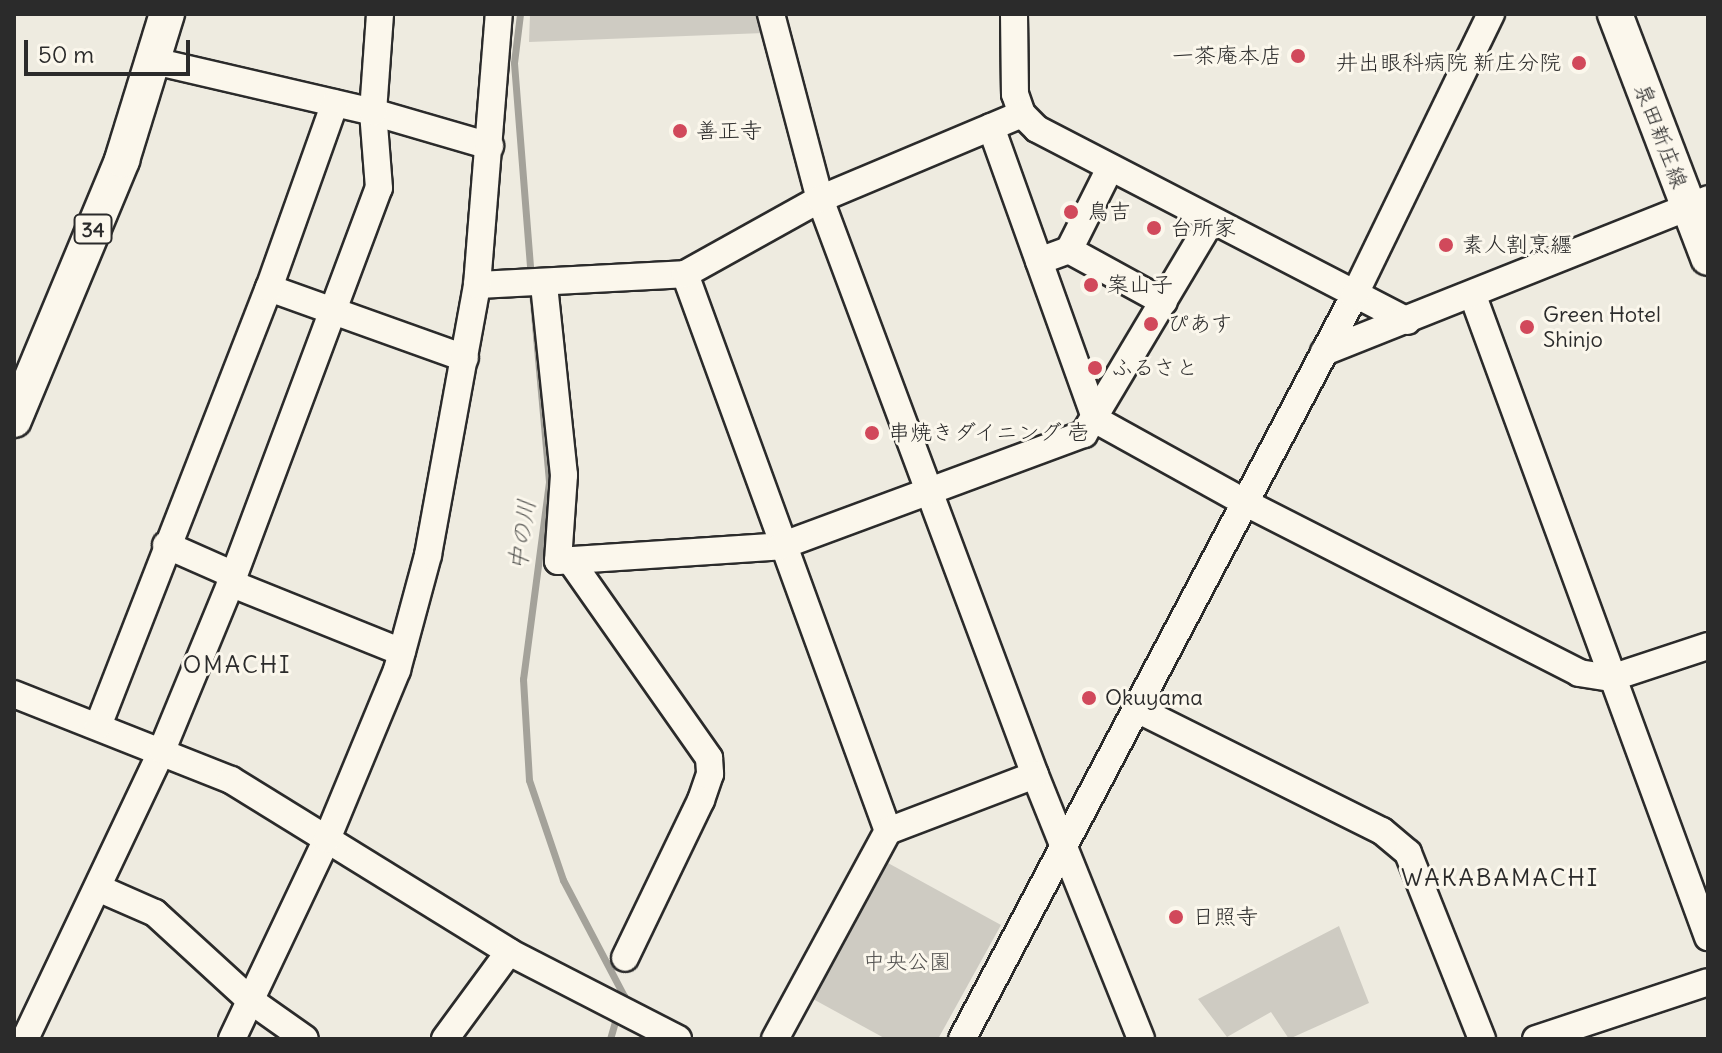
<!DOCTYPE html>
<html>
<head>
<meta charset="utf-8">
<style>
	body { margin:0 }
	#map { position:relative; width:1722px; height:1053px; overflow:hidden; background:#eeebe0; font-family:Delius,"Klee One",sans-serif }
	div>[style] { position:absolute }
	.green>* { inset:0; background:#cecbc2 }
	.stream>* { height:7px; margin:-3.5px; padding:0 3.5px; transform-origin:3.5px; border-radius:3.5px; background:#a4a29a }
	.roads { filter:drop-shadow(2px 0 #2b2b2b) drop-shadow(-2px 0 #2b2b2b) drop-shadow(0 2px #2b2b2b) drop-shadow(0 -2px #2b2b2b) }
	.minor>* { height:26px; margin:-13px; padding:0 13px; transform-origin:13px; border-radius:13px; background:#fbf7ec }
	.major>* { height:34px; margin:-17px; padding:0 17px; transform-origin:17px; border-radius:17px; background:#fbf7ec }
	.dots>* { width:22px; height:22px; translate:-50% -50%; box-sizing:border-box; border:4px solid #fbf7ec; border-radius:50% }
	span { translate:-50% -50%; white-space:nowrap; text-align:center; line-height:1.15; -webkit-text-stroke:6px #fbf7ec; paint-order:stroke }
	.shield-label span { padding:2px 6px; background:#fbf7ec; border:2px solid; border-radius:6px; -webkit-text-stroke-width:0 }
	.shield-label { font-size:20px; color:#2b2b2b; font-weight:700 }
	.poi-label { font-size:22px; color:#2b2b2b }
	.right { translate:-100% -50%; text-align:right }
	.left { translate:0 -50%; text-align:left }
	.street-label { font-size:22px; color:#2b2b2b }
	.park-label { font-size:22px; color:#545351 }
	.water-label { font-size:24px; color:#555552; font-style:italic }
	.neighbourhood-label { font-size:24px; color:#2b2b2b; letter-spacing:2px }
	.frame { position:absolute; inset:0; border:16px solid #2b2b2b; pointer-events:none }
	.scale { position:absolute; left:24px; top:40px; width:166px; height:36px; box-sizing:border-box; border:4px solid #2b2b2b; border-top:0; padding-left:10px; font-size:24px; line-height:28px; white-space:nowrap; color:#2b2b2b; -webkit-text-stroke:6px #fbf7ec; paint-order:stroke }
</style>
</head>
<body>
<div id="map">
	<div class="green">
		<div style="clip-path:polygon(530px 14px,758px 14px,764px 33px,529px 42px)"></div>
		<div style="clip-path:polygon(888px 863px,1001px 925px,938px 1039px,886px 1039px,813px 999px)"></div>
		<div style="clip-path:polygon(1339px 926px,1369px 1003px,1289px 1039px,1271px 1012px,1227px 1037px,1198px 999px)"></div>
	</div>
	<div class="stream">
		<div style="left:520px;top:14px;width:49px;rotate:97deg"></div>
		<div style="left:514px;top:63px;width:217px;rotate:85.5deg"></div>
		<div style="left:532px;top:291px;width:192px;rotate:84.9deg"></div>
		<div style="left:549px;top:482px;width:199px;rotate:97.5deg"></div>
		<div style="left:523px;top:679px;width:101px;rotate:86.6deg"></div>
		<div style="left:529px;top:780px;width:106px;rotate:71.2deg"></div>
		<div style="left:563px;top:880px;width:131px;rotate:62.3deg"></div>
		<div style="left:624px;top:996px;width:8px;rotate:113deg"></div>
		<div style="left:610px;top:1039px;width:25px;rotate:-74deg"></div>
	</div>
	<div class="roads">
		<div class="minor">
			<div style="left:771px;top:14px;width:191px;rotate:75.2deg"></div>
			<div style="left:820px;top:199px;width:615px;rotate:69.53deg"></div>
			<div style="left:1035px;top:775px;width:284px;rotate:68.1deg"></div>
			<div style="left:1014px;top:14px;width:80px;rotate:89.3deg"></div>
			<div style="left:1015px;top:94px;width:21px;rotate:71deg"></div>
			<div style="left:1022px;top:114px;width:21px;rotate:45deg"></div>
			<div style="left:1037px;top:129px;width:417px;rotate:27.4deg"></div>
			<div style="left:154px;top:61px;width:225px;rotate:13.1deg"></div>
			<div style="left:373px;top:112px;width:122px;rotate:16.2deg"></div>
			<div style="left:991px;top:127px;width:311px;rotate:70.3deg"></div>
			<div style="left:1096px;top:420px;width:169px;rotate:29deg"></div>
			<div style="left:1244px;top:502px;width:376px;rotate:27deg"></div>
			<div style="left:1579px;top:673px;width:32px;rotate:9deg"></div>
			<div style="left:1611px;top:678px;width:102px;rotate:-18.3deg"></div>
			<div style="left:1069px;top:250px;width:92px;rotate:-63.4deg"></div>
			<div style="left:1039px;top:261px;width:32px;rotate:-20deg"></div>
			<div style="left:1069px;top:250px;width:108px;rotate:28.7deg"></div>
			<div style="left:685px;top:274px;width:593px;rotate:69.98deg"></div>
			<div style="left:477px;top:285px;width:208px;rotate:-3deg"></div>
			<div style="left:685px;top:274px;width:154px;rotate:-29.1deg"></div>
			<div style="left:820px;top:199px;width:219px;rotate:-22.8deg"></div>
			<div style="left:544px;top:285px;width:191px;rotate:84deg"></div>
			<div style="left:564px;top:475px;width:86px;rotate:94deg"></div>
			<div style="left:558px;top:561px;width:224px;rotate:-3.8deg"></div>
			<div style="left:781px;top:546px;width:323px;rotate:-20.3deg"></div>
			<div style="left:1084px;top:434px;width:248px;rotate:-59.2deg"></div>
			<div style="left:269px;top:288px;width:208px;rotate:19.7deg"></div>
			<div style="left:1473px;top:296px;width:683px;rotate:69.87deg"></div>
			<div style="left:1324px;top:352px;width:413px;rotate:-21.7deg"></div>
			<div style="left:166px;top:545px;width:74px;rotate:23.8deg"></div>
			<div style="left:570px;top:560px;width:242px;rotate:54.9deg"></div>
			<div style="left:709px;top:758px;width:16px;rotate:86deg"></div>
			<div style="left:710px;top:774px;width:28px;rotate:109deg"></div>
			<div style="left:701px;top:800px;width:175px;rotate:115.7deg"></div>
			<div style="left:230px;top:583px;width:185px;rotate:21.9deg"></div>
			<div style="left:14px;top:694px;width:233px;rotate:21.6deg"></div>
			<div style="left:231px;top:780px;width:327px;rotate:31.7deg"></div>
			<div style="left:509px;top:952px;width:190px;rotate:27.2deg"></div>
			<div style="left:1139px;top:710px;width:271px;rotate:26.5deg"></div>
			<div style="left:1382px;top:831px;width:34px;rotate:40deg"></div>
			<div style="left:1408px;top:853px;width:200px;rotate:68.3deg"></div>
			<div style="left:98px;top:726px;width:470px;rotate:-68.7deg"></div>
			<div style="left:269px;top:288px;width:196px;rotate:-70.4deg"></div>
			<div style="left:98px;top:888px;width:62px;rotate:23.7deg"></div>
			<div style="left:155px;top:913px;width:129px;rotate:42.5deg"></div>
			<div style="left:250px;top:1000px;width:67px;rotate:35.3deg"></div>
			<div style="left:25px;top:1039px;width:320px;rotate:-64.6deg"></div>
			<div style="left:162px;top:750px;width:189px;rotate:-67.6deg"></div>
			<div style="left:234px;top:575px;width:413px;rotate:-69.5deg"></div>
			<div style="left:379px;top:188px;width:76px;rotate:-94.5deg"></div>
			<div style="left:373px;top:112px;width:98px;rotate:-85.9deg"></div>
			<div style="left:232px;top:1039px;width:221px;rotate:-64.6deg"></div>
			<div style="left:327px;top:839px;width:183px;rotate:-67.5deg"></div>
			<div style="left:397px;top:670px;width:119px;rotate:-74.9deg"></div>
			<div style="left:428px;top:555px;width:274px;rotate:-79.7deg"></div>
			<div style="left:477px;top:285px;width:272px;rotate:-85.4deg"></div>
			<div style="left:445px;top:1039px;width:108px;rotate:-53.7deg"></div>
			<div style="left:775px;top:1039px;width:237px;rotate:-61.5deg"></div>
			<div style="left:888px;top:831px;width:157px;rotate:-20.9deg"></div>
			<div style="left:962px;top:1039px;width:840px;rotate:-62.18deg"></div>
			<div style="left:1354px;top:296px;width:314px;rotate:-64.1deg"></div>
			<div style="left:1536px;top:1039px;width:181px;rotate:-18.3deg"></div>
		</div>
		<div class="major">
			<div style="left:1615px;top:14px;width:261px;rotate:69.1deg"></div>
			<div style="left:14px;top:420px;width:282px;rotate:-67.4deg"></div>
			<div style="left:122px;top:160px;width:153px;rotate:-72.9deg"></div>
		</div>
	</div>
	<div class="dots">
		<div style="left:1298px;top:56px;background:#d1495b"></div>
		<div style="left:1579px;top:63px;background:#d1495b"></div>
		<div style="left:680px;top:131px;background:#d1495b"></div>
		<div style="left:1071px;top:212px;background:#d1495b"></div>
		<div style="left:1154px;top:228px;background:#d1495b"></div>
		<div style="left:1446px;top:245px;background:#d1495b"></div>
		<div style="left:1091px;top:285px;background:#d1495b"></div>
		<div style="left:1151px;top:324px;background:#d1495b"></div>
		<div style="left:1527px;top:327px;background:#d1495b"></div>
		<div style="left:1095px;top:368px;background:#d1495b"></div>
		<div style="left:872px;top:433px;background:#d1495b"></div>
		<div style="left:1089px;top:698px;background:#d1495b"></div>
		<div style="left:1176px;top:917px;background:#d1495b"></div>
	</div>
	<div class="shield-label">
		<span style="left:93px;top:229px">34</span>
	</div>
	<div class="poi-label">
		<span class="right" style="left:1282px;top:56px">一茶庵本店</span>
		<span class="right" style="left:1561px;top:63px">井出眼科病院 新庄分院</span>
		<span class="left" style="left:696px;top:131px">善正寺</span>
		<span class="left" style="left:1087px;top:212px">鳥吉</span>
		<span class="left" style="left:1170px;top:228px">台所家</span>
		<span class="left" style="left:1462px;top:245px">素人割烹纒</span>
		<span class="left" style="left:1107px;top:285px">案山子</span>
		<span class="left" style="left:1543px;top:327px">Green Hotel<br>Shinjo</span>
		<span class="left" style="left:1167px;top:324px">ぴあす</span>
		<span class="left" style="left:1111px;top:368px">ふるさと</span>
		<span class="left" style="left:888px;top:433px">串焼きダイニング 壱</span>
		<span class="left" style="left:1105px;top:698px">Okuyama</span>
		<span class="left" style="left:1192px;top:917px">日照寺</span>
	</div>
	<div class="street-label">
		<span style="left:1661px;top:136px;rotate:69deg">泉田新庄線</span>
	</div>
	<div class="park-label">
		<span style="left:907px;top:962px">中央公園</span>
	</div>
	<div class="water-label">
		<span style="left:522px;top:535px;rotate:-82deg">中の川</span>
	</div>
	<div class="neighbourhood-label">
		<span style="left:237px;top:665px">OMACHI</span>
		<span style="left:1500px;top:878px">WAKABAMACHI</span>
	</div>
	<div class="frame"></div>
	<div class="scale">50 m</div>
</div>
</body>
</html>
